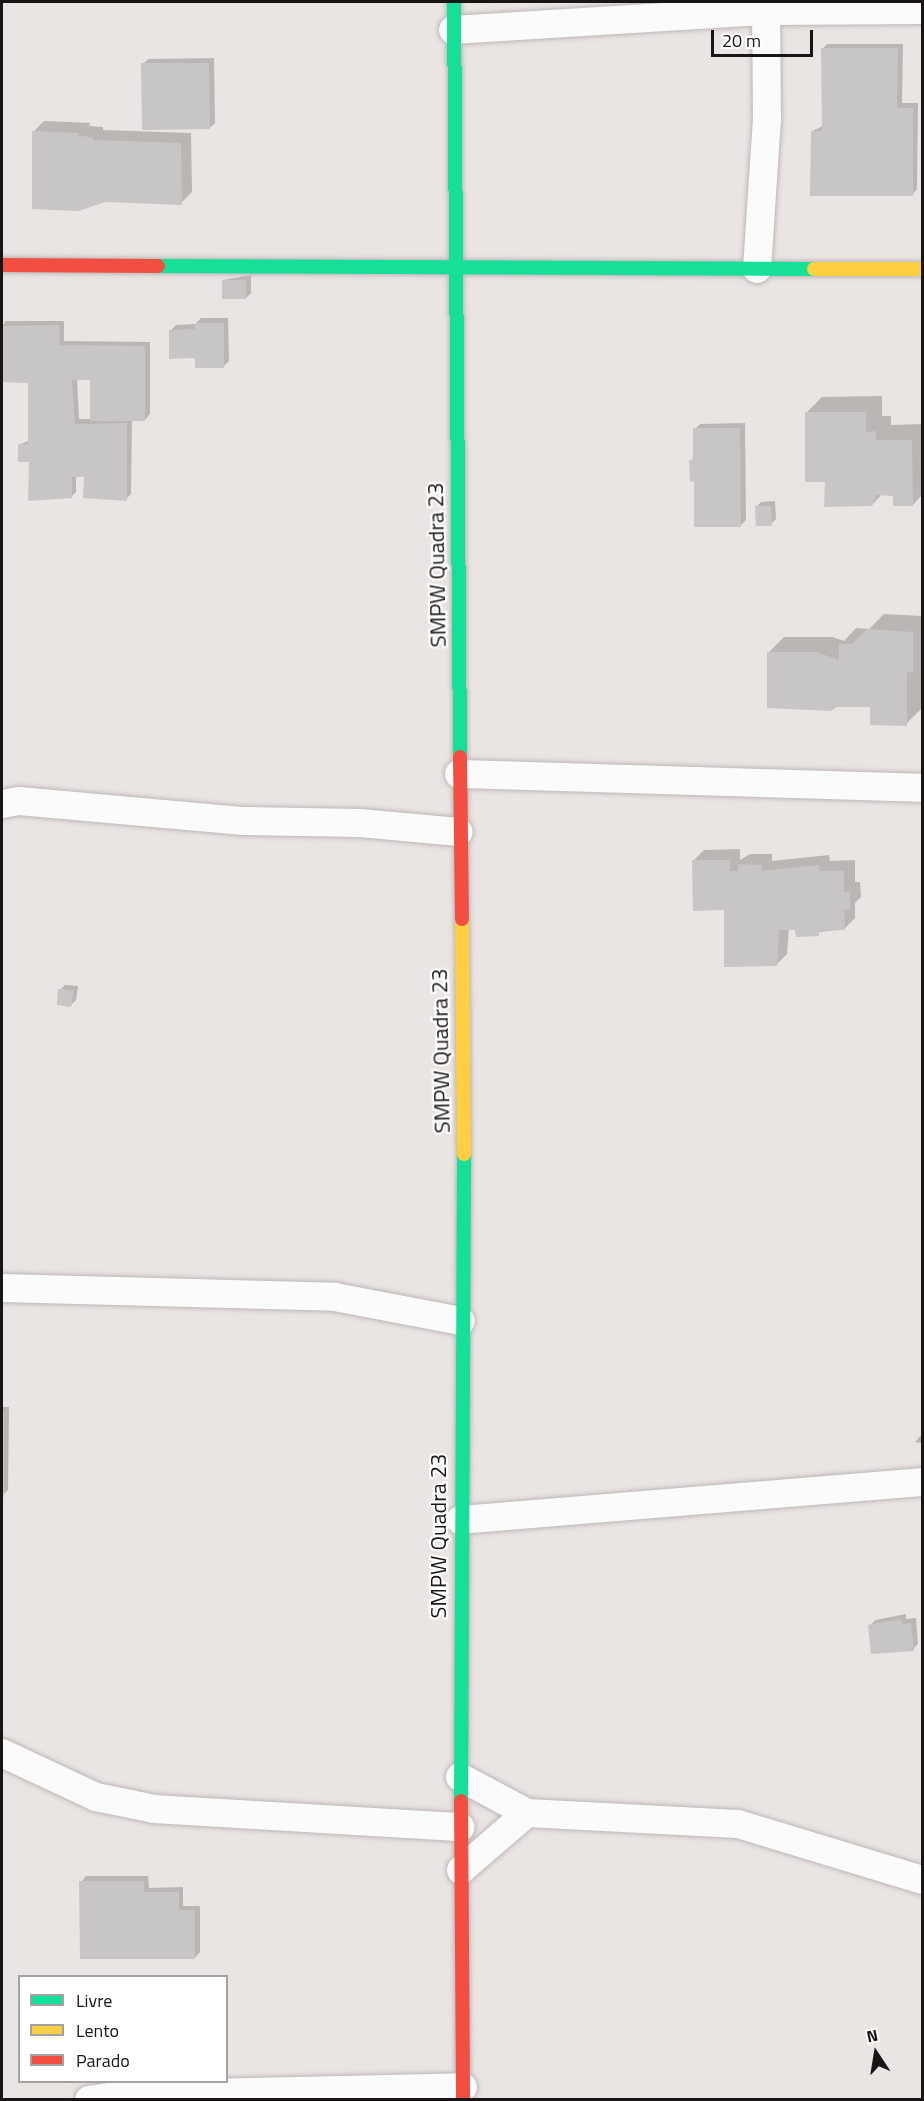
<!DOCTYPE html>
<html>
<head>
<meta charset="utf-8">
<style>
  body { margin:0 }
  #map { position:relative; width:924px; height:2101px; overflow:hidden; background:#eae4e2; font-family:"Titillium Web",sans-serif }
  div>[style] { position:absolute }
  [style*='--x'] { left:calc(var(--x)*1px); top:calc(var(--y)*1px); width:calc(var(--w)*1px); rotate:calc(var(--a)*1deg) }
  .shadow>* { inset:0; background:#0003 }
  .building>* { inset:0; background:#c8c5c6 }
  .roads { filter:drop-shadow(0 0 2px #bcb8b7) drop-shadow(0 0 2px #bcb8b7) }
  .street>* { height:28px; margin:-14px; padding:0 14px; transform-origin:14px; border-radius:14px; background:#fcfbfb }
  .fast>* { height:14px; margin:-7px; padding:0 7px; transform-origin:7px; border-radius:7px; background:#16e098 }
  .slow>* { height:14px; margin:-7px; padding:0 7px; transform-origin:7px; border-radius:7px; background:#ffcf43 }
  .jam>* { height:14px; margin:-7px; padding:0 7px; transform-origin:7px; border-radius:7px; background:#f24e42 }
  span { translate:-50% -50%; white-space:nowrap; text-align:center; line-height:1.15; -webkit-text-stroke:4.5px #fff; paint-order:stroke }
  .street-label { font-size:22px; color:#191514 }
  .frame { position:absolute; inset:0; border:3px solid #191514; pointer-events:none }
  .legend { position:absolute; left:18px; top:1975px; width:210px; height:108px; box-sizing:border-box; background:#fff; border:2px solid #a3a1a1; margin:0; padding:8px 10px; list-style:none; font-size:18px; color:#191514 }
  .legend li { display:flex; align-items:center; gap:12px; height:30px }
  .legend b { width:30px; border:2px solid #a3a1a1 }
  .north { position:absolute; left:846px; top:2023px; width:60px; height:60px; -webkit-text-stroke:4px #fff; paint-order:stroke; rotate:348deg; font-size:16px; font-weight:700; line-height:24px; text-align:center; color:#191514 }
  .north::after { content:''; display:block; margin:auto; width:21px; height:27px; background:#191514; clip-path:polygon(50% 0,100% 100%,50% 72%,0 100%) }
  .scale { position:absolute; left:711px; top:30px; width:102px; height:27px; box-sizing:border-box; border:3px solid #191514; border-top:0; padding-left:8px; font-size:18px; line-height:21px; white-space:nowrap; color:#191514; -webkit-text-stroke:4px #fff; paint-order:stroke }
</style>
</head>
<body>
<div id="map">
  <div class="shadow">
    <div style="clip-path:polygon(827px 44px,903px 44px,902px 103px,918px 103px,917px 189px,912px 195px,812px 131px,823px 126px,822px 49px)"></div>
    <div style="clip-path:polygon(214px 58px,215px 123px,210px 128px,143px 64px,148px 59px)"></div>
    <div style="clip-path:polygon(44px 121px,90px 123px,89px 126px,103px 127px,103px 130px,191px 133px,192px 192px,181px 203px,33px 132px)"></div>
    <div style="clip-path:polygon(251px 275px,251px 293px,246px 298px,223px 280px)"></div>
    <div style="clip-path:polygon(201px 318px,228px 318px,229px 361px,224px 366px,196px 357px,171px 330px,176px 325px,195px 324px)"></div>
    <div style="clip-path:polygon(evenodd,6px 321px,64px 321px,64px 341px,150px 342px,150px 414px,145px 420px,132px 420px,131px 494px,126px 499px,85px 476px,76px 476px,76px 492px,71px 497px,30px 460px,19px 445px,30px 440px,30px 382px,2px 381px,2px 326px,6px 321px,77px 378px,91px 378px,92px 419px,79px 419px,77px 378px)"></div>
    <div style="clip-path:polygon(882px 396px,882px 416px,891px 416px,891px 425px,922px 424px,922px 495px,913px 505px,894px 494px,882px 494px,872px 505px,826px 481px,806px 413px,822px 397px)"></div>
    <div style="clip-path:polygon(745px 423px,746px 520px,740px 526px,696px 480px,691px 480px,695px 429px,700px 424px)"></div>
    <div style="clip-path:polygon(775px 501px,776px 519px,771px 524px,756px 507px,761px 502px)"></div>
    <div style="clip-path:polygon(884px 614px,922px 616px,922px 708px,906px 724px,768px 653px,784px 637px,833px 637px,844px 641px,856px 628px,869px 629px)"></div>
    <div style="clip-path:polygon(740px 849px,740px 860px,750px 854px,772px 854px,772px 861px,829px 855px,830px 861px,855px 860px,855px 882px,860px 882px,861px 897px,855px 903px,855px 918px,844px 929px,796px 935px,796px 929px,789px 928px,787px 954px,776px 965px,725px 909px,693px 861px,704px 850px)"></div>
    <div style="clip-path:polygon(65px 985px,78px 986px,76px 1000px,71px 1005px,60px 990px)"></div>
    <div style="clip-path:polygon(2px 1407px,9px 1407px,8px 1490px,3px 1495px)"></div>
    <div style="clip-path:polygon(922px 1434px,922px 1443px,915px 1442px)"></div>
    <div style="clip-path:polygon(906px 1614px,906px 1619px,916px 1618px,918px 1644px,913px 1649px,870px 1626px,875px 1620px)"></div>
    <div style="clip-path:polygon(86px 1876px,148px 1876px,149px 1888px,183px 1887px,183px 1906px,200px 1906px,200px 1952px,195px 1958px,81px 1882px)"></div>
  </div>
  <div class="building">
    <div style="clip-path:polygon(821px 48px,898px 48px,897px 108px,913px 108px,913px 196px,810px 196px,811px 131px,822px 131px)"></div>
    <div style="clip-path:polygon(141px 63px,209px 63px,210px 129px,142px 130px)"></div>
    <div style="clip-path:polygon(32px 131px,79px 133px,79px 136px,93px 137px,93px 140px,181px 143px,182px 205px,105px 202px,79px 211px,32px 209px)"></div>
    <div style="clip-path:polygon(222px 280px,246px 280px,246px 299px,222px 299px)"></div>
    <div style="clip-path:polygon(195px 323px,224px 323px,224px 368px,195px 368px,195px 358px,169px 359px,169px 330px,195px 329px)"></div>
    <div style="clip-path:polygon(59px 325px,60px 345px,145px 346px,145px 421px,90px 421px,90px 380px,72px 380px,75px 424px,127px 423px,127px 501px,83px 498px,84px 477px,72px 477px,72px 498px,28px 501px,29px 462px,18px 462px,18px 444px,28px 444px,28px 383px,2px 382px,2px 326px)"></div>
    <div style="clip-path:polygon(805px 412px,866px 412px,866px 432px,876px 431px,876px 440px,912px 440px,913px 506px,893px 506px,893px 496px,876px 495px,872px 506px,824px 507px,825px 482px,805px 482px)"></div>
    <div style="clip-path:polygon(693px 428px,740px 428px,741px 527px,694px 527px,694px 481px,690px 482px,689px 460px,693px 460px)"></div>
    <div style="clip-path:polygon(755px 506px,771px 506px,772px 526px,756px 526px)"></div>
    <div style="clip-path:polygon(867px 629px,913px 632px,913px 673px,907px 672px,907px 726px,870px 725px,870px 707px,837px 707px,831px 711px,767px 708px,767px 652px,816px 652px,839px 660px,839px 644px,852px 644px)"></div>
    <div style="clip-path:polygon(692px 860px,730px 860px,730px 871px,738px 871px,738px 864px,762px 865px,761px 871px,819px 865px,819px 871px,844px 871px,844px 892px,850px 892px,850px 909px,844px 910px,845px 930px,819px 931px,819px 936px,796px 937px,795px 930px,779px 930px,777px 966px,724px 967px,724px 910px,693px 911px)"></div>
    <div style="clip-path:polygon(58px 989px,74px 990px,71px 1007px,57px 1005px)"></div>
    <div style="clip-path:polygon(2px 1411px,4px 1411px,4px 1497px,2px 1497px)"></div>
    <div style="clip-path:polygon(901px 1619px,902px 1624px,911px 1623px,914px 1651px,871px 1654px,868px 1625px)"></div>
    <div style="clip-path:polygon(79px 1881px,144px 1881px,144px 1892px,179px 1892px,179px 1910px,195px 1910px,195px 1959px,80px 1959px)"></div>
  </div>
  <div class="roads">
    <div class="street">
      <div style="--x:453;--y:30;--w:314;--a:-3.5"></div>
      <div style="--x:766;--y:11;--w:156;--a:-0.4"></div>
      <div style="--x:757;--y:269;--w:149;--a:-86.2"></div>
      <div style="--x:767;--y:120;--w:109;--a:-90.5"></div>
      <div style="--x:459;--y:774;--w:463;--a:1.7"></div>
      <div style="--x:2;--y:804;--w:17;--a:-10"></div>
      <div style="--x:19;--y:801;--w:226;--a:5.1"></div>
      <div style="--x:244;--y:821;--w:116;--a:1"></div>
      <div style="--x:360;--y:823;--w:99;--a:5.2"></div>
      <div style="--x:2;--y:1288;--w:333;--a:1.5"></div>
      <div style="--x:335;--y:1297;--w:128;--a:10.8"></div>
      <div style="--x:460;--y:1520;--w:464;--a:-4.7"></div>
      <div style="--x:2;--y:1753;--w:104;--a:25.1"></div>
      <div style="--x:96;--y:1797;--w:60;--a:11.5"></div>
      <div style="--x:155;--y:1809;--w:306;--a:3.4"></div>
      <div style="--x:460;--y:1777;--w:76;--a:28.2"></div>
      <div style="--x:527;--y:1813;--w:211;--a:3"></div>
      <div style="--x:738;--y:1824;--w:192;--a:16.9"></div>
      <div style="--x:461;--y:1870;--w:87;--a:-40.8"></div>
      <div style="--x:89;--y:2100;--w:32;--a:-9"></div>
      <div style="--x:121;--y:2095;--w:342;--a:-1.3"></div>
    </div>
    <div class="fast">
      <div style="--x:454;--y:2;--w:755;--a:89.54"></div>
      <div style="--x:158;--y:266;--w:656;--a:0.26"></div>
      <div style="--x:461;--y:1801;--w:647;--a:-89.73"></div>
    </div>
    <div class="slow">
      <div style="--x:814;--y:269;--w:108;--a:0"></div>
      <div style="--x:462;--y:919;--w:235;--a:89.5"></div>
    </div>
    <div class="jam">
      <div style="--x:2;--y:265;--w:156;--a:0.4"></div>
      <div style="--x:460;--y:757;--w:162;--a:89.3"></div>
      <div style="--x:461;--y:1801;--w:299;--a:89.6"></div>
    </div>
  </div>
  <div class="street-label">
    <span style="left:437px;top:565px;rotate:-91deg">SMPW Quadra 23</span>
    <span style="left:441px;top:1051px;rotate:-91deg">SMPW Quadra 23</span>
    <span style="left:439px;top:1536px;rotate:-90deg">SMPW Quadra 23</span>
  </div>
  <div class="frame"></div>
  <ul class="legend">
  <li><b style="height:8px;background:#16e098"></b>Livre</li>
  <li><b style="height:8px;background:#ffcf43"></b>Lento</li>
  <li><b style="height:8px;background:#f24e42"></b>Parado</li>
  </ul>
  <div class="north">N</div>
  <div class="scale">20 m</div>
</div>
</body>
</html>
